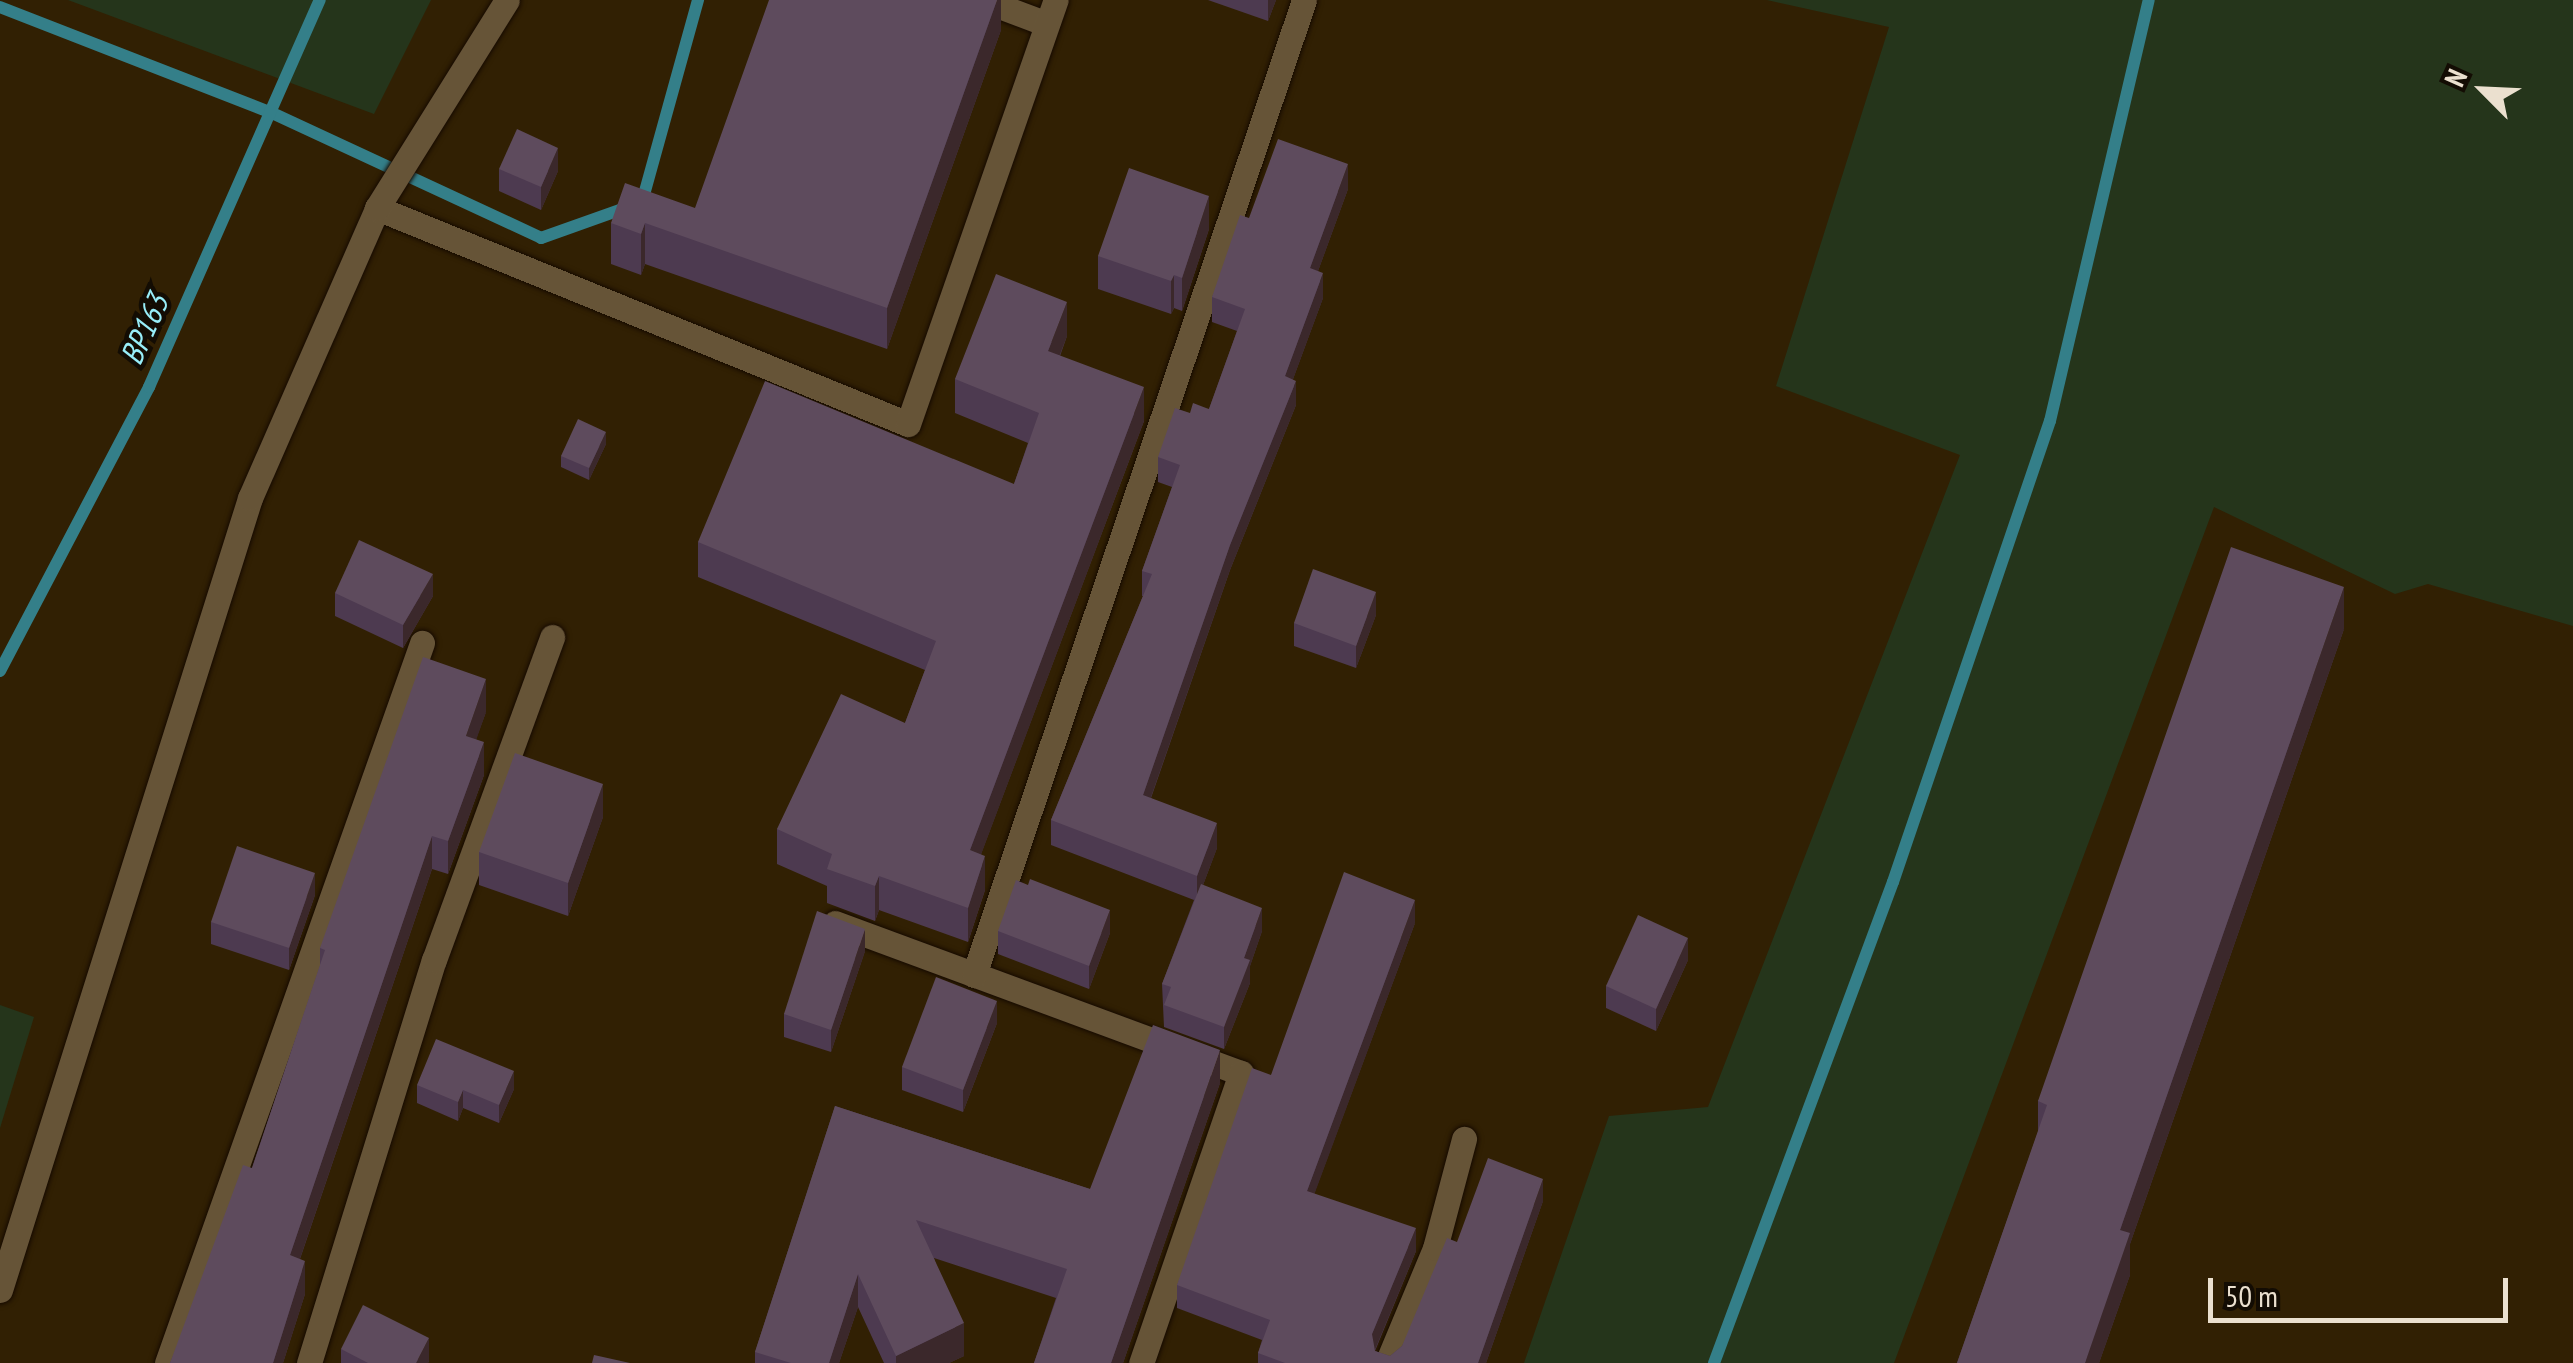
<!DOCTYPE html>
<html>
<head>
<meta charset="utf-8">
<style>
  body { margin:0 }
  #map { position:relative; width:2573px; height:1363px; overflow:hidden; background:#312003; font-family:"PT Sans Narrow",sans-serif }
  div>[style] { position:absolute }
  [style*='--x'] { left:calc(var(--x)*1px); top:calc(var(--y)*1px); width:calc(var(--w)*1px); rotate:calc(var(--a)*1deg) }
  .green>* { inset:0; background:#25351b }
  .stream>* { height:12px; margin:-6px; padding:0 6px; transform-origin:6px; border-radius:6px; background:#347f89 }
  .roads { filter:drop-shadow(0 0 2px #160a00) drop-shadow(0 0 2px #160a00) }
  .street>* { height:25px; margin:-12.5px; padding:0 12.5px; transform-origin:12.5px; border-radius:12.5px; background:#665437 }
  .wall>* { inset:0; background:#4d3a50 }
  .shaded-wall>* { inset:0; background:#3b282b }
  .building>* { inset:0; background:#5e4b5d }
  span { translate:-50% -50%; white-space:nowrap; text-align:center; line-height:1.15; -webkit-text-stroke:9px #130c03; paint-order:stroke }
  .water-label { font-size:32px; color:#98eef9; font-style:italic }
  .north { position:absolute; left:2433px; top:40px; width:100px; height:100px; -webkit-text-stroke:8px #130c03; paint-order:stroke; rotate:294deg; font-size:28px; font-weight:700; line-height:40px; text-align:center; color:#ebe0cf }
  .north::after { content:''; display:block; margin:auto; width:35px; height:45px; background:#ebe0cf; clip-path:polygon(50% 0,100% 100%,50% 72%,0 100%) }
  .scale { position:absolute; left:2208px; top:1278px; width:300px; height:45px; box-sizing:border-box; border:5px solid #ebe0cf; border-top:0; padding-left:12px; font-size:30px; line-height:35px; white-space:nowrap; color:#ebe0cf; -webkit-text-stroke:8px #130c03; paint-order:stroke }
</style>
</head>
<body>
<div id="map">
  <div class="green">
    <div style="clip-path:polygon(68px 0,431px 0,374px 114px)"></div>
    <div style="clip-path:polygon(1767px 0,2573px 0,2573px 626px,2428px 584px,2395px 594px,2214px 507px,1894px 1363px,1524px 1363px,1609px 1116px,1708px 1107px,1960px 455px,1776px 386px,1889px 27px)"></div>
    <div style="clip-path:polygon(0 1005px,34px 1017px,0 1128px)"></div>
  </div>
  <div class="stream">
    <div style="--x:0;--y:7;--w:290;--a:21.3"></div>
    <div style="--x:270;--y:112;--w:299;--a:24.9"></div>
    <div style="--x:541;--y:238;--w:107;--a:-19.6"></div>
    <div style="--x:642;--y:202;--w:210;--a:-74.5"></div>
    <div style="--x:0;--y:671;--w:321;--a:-62.3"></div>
    <div style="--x:149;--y:387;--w:423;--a:-66.2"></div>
    <div style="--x:1714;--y:1363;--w:513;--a:-69.59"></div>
    <div style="--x:1893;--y:882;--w:487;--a:-71.2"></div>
    <div style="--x:2050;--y:421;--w:432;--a:-76.8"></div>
  </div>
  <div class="roads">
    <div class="street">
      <div style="--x:983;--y:0;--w:68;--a:20.6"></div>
      <div style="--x:377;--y:208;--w:573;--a:22.14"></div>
      <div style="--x:908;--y:424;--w:449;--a:-70.8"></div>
      <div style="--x:835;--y:923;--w:433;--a:20.3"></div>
      <div style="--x:1241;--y:1073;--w:307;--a:109"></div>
      <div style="--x:974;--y:975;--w:1029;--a:-71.3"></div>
      <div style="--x:0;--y:1290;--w:831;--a:-72.48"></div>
      <div style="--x:250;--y:498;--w:317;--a:-66.3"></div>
      <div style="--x:377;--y:208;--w:245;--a:-58"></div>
      <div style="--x:167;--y:1363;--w:764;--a:-70.5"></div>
      <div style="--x:309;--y:1363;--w:422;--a:-72.8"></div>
      <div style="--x:434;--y:960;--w:344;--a:-69.9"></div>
      <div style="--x:1387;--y:1363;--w:125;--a:-67.3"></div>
      <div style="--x:1435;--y:1248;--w:113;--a:-75.1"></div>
    </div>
  </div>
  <div class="wall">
    <div style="clip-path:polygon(1001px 0,1001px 30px,887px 349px,645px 264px,641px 275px,611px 264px,611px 223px,695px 208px)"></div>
    <div style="clip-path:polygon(1208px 0,1276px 0,1268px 21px)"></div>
    <div style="clip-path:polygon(499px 169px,558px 171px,541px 210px,499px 191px)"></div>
    <div style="clip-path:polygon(1348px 189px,1318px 271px,1323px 298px,1293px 379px,1296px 405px,1230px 570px,1151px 798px,1217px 848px,1203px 885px,1262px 931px,1250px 966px,1250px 983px,1224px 1049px,1164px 1027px,1162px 984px,1194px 900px,1051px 845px,1051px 820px,1143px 596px,1142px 596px,1142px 571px,1172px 487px,1158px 482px,1158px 457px,1209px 409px,1237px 331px,1212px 322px,1212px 297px,1249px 218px)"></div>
    <div style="clip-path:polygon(1209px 229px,1182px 311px,1174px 308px,1171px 314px,1098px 289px,1098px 256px)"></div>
    <div style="clip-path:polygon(1067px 336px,1060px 356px,1144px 421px,981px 854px,985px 890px,968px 942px,879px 910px,875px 921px,827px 903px,827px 886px,777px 864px,777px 829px,905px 723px,925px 670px,698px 577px,698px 542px,1014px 484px,1028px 443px,955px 413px,955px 379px)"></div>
    <div style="clip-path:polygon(606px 444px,589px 480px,561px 467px,561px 456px)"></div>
    <div style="clip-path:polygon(335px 593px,433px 596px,403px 648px,335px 616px)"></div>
    <div style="clip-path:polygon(1376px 615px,1356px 668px,1294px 646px,1294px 623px)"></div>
    <div style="clip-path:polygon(2344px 629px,2130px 1244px,2130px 1275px,2099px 1363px,1957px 1363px,2038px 1132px,2038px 1101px)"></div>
    <div style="clip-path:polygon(486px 712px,476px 739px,484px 775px,448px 874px,432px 869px,300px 1259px,305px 1294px,283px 1363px,170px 1363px,252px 1168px,320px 966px,320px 948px)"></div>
    <div style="clip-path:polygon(603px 817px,568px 916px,479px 885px,479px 852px)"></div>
    <div style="clip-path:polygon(315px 895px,289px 970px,211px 944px,211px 922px)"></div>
    <div style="clip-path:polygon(1415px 923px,1314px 1194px,1416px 1251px,1375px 1351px,1390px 1356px,1402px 1346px,1457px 1242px,1543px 1201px,1486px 1363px,1258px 1363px,1258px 1353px,1262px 1340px,1177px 1308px,1177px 1285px,1271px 1075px)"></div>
    <div style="clip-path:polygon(998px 931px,1110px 933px,1089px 989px,998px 954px)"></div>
    <div style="clip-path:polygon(865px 951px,831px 1052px,784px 1037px,784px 1014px)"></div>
    <div style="clip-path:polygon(1688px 960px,1656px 1031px,1606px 1008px,1606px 986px)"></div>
    <div style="clip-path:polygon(997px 1023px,963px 1112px,902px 1090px,902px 1067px)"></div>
    <div style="clip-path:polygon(1220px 1083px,1123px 1363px,1034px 1363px,1056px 1298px,934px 1258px,964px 1356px,949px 1363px,884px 1363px,858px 1307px,839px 1363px,755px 1363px,755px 1352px,835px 1106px,1090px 1189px)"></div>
    <div style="clip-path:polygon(417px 1085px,514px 1089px,499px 1123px,463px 1108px,458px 1121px,417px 1103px)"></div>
    <div style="clip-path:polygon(341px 1349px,429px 1361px,428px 1363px,341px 1363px)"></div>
  </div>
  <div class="shaded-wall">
    <div style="clip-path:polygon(997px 0,1001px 0,1001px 30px,887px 349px,887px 308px)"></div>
    <div style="clip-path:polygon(1268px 0,1276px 0,1268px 21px)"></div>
    <div style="clip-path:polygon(558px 148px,558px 171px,541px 210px,541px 187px)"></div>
    <div style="clip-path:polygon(1348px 164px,1348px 189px,1310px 293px,1310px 268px)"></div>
    <div style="clip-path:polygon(1209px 196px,1209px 229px,1182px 311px,1182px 278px)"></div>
    <div style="clip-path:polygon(645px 223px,645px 264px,641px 275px,641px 234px)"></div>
    <div style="clip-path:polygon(1323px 273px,1323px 298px,1285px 401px,1285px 376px)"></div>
    <div style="clip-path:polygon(1174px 275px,1174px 308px,1171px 314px,1171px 281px)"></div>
    <div style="clip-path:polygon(1067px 302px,1067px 336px,1048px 386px,1048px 351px)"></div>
    <div style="clip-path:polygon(1296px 381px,1296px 405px,1230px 570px,1143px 820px,1143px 795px,1230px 545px)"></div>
    <div style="clip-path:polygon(1144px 387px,1144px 421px,970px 884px,970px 850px)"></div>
    <div style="clip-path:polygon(606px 432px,606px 444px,589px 480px,589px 468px)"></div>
    <div style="clip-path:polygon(433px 574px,433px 596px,403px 648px,403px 625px)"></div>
    <div style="clip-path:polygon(2344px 587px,2344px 629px,2130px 1244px,2130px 1275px,2099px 1363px,2085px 1363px,2120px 1230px)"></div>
    <div style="clip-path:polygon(1376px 592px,1376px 615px,1356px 668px,1356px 646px)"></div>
    <div style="clip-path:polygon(486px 679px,486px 712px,466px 769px,466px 736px)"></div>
    <div style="clip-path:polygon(484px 742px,484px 775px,448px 874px,448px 841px)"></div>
    <div style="clip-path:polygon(603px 784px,603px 817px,568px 916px,568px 883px)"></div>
    <div style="clip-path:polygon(1217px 823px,1217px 848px,1197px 901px,1197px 876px)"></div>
    <div style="clip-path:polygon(432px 836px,432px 869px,290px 1288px,290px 1255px)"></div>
    <div style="clip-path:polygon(985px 856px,985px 890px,968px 942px,968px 908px)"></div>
    <div style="clip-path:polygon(315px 873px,315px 895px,289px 970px,289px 948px)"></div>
    <div style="clip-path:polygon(879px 876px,879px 910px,875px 921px,875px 886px)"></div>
    <div style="clip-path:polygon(1415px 900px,1415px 923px,1307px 1214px,1307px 1191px)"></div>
    <div style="clip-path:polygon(1262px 908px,1262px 931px,1250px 966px,1250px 983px,1224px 1049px,1224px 1027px,1244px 958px)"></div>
    <div style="clip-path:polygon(1110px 910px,1110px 933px,1089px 989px,1089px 966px)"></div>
    <div style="clip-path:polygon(865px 929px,865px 951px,831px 1052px,831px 1030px)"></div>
    <div style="clip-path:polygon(1688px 938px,1688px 960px,1656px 1031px,1656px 1009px)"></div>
    <div style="clip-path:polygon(997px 1001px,997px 1023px,963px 1112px,963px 1090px)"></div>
    <div style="clip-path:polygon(1220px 1050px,1220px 1083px,1123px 1363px,1111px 1363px)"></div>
    <div style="clip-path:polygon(514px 1071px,514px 1089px,499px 1123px,499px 1105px)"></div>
    <div style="clip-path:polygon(463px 1090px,463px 1108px,458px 1121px,458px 1102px)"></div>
    <div style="clip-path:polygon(1543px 1179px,1543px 1201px,1486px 1363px,1478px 1363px)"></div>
    <div style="clip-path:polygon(1416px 1228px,1416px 1251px,1372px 1357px,1372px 1334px)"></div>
    <div style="clip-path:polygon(305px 1261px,305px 1294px,283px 1363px,273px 1363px)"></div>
    <div style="clip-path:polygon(858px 1274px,858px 1307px,839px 1363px,829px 1363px)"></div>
    <div style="clip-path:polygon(964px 1323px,964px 1356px,949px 1363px,896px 1363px,896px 1356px)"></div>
    <div style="clip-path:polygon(429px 1338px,429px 1361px,428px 1363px,416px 1363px)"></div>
  </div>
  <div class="building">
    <div style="clip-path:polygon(769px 0,997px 0,887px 308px,645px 223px,641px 234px,611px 223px,625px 183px,695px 208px)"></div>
    <div style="clip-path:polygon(517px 129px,558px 148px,541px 187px,499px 169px)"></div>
    <div style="clip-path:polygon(1278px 139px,1348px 164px,1310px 268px,1323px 273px,1285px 376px,1296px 381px,1230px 545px,1143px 795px,1217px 823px,1197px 876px,1051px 820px,1152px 574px,1142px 571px,1180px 465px,1158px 457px,1175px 408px,1190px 413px,1193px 403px,1209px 409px,1245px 309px,1212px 297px,1240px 215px,1249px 218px)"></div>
    <div style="clip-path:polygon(1129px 168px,1209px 196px,1182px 278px,1174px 275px,1171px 281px,1098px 256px)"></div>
    <div style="clip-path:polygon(996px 274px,1067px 302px,1048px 351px,1144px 387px,970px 850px,985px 856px,968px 908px,879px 876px,875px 886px,827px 869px,832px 854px,777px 829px,841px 694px,905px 723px,936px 641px,698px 542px,765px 381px,1014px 484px,1039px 413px,955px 379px)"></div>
    <div style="clip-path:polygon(578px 419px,606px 432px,589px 468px,561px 456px)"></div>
    <div style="clip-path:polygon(359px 540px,433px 574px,403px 625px,335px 593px)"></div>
    <div style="clip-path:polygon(2231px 547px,2344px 587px,2120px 1230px,2130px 1233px,2085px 1363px,1957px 1363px,2047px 1105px,2038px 1101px)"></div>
    <div style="clip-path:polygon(1313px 569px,1376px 592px,1356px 646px,1294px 623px)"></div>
    <div style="clip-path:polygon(423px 657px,486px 679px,466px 736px,484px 742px,448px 841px,432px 836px,290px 1255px,305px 1261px,273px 1363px,170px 1363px,243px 1165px,252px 1168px,325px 950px,320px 948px)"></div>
    <div style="clip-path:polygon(515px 753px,603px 784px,568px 883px,479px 852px)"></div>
    <div style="clip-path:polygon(237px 846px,315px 873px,289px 948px,211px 922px)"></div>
    <div style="clip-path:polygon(1344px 872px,1415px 900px,1307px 1191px,1416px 1228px,1372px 1334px,1375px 1351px,1390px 1356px,1402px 1346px,1447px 1238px,1457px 1242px,1488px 1158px,1543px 1179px,1478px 1363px,1285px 1363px,1258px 1353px,1270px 1320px,1177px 1285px,1252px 1068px,1271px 1075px)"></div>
    <div style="clip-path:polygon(1030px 879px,1110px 910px,1089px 966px,998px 931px,1016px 880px,1028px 885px)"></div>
    <div style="clip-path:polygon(1201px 884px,1262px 908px,1244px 958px,1250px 960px,1224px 1027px,1164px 1005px,1171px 987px,1162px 984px)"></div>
    <div style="clip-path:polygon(817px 911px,865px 929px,831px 1030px,784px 1014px)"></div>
    <div style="clip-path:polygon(1638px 915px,1688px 938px,1656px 1009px,1606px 986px)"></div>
    <div style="clip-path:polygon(936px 977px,997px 1001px,963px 1090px,902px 1067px)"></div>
    <div style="clip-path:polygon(1153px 1025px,1220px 1050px,1111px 1363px,1034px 1363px,1067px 1269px,916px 1220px,964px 1323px,896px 1356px,858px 1274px,829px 1363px,791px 1363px,755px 1352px,835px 1106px,1090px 1189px)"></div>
    <div style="clip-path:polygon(436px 1039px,514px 1071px,499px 1105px,463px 1090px,458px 1102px,417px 1085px)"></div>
    <div style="clip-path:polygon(363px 1305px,429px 1338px,416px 1363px,368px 1363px,341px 1349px)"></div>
    <div style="clip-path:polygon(594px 1355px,630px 1363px,592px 1363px)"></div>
  </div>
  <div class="water-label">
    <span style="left:144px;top:329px;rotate:-66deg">BP163</span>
  </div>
  <div class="north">N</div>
  <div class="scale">50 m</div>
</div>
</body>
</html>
